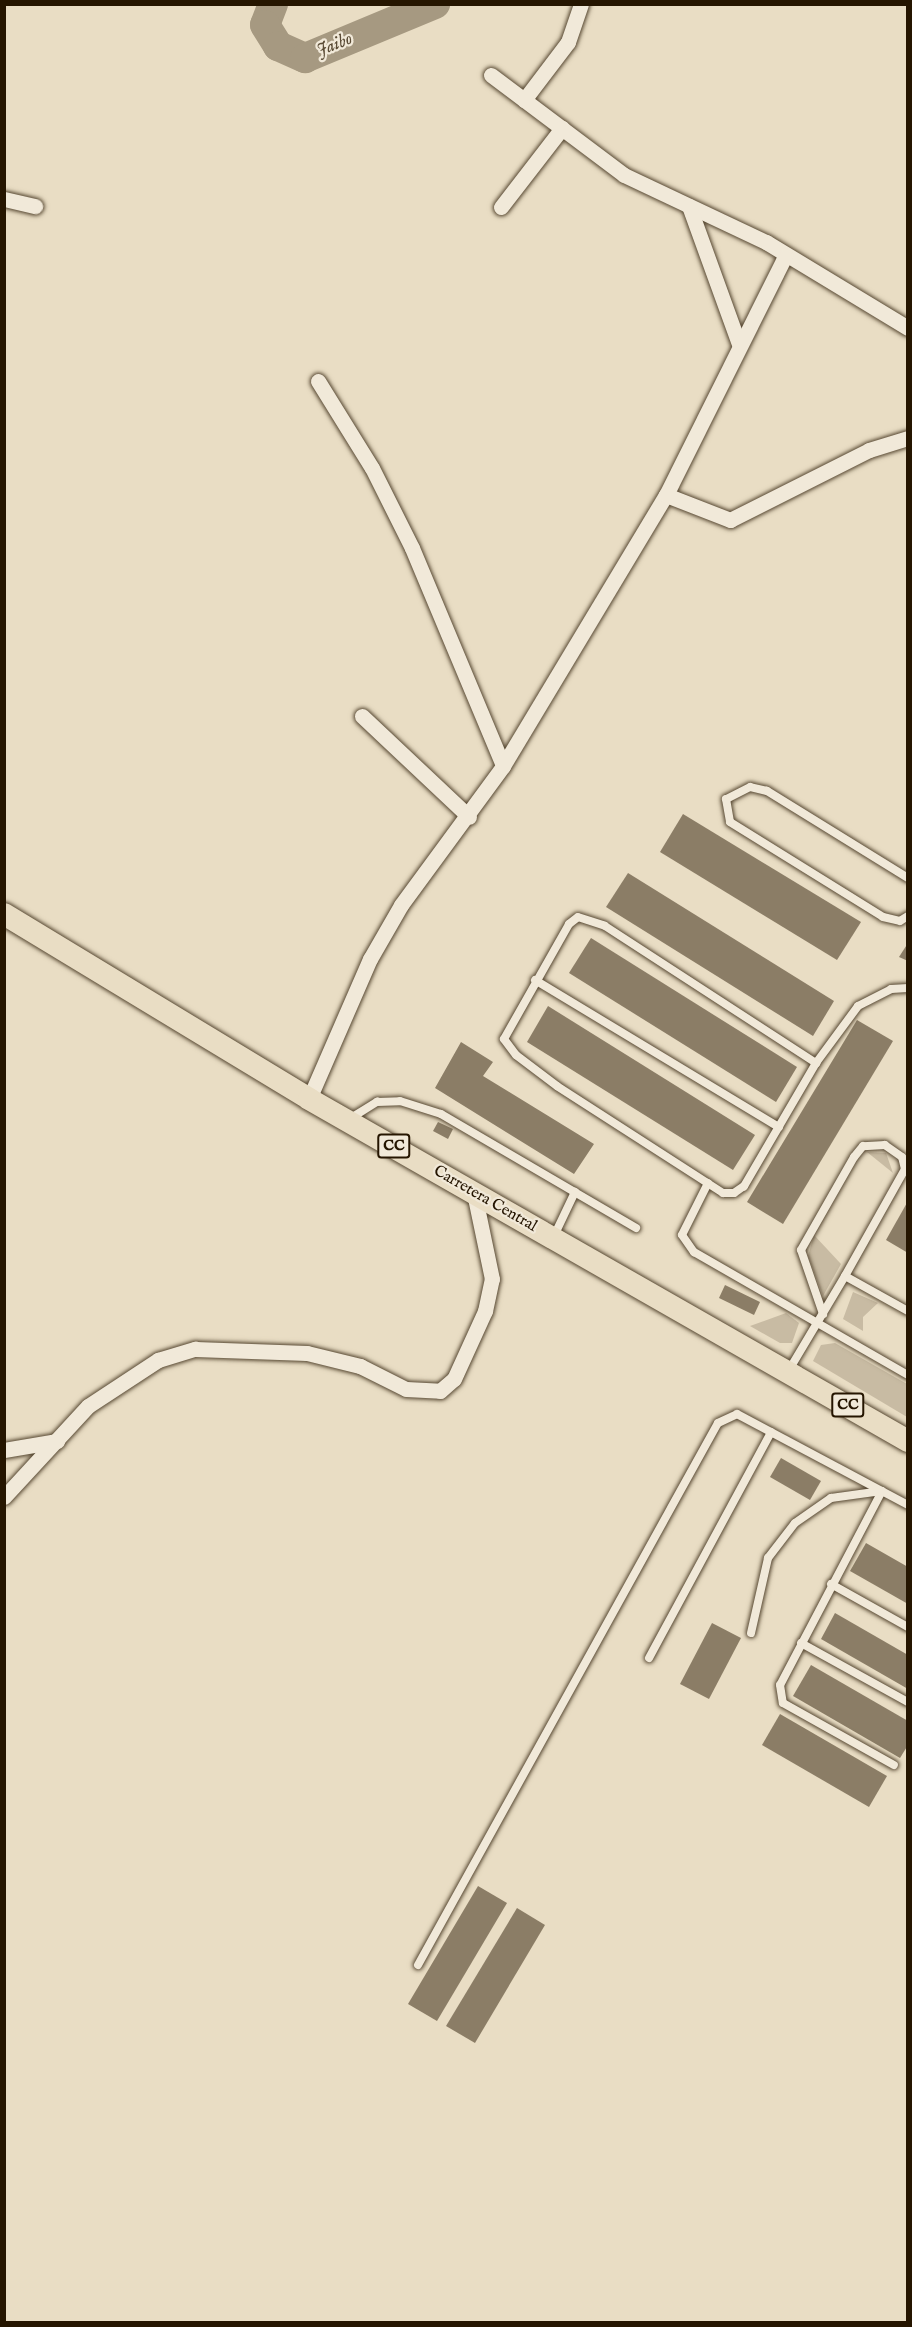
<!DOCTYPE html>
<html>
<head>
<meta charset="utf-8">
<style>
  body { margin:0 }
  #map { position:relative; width:912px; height:2327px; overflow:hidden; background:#e9ddc4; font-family:"IM FELL English",serif }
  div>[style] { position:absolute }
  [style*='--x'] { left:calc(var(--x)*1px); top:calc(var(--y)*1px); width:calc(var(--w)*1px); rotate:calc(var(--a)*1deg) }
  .green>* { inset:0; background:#c8bba3 }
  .river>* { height:30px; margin:-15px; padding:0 15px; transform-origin:15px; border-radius:15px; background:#a69981 }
  .building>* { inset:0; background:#8b7d66 }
  .roads { filter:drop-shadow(0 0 2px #564731) drop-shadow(0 0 2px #564731) }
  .lane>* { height:8px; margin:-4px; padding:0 4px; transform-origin:4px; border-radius:4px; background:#f1e9d9 }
  .street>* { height:15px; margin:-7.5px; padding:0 7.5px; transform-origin:7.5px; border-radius:7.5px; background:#f1e9d9 }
  .primary>* { height:22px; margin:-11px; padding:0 11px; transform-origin:11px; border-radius:11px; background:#e9ddc4 }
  span { translate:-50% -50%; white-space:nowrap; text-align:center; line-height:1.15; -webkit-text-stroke:4.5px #f1e9d9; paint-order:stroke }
  .shield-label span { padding:2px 4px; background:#f1e9d9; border:2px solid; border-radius:4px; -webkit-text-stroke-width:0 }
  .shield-label { font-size:15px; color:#251500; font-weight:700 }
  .street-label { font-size:16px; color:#251500 }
  .water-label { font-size:18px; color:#594a34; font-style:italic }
  .frame { position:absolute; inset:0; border:6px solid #251500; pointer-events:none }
</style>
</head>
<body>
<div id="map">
  <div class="green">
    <div style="clip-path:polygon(867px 1152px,886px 1153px,893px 1173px)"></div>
    <div style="clip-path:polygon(814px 1235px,841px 1264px,823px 1296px,808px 1256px)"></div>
    <div style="clip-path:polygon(853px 1292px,878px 1303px,863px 1317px,863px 1331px,843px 1319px)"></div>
    <div style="clip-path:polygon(786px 1313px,799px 1323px,792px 1343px,780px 1343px,750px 1326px)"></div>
    <div style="clip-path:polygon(835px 1343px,907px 1384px,907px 1417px,813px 1361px,821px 1345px)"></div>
  </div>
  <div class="river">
    <div style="--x:273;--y:4;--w:22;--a:111"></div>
    <div style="--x:265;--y:25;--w:25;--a:58"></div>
    <div style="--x:278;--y:46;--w:30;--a:24"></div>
    <div style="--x:305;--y:58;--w:141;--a:-22.6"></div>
  </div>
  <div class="building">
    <div style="clip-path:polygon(683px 814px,861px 922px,837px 960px,660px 852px)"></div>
    <div style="clip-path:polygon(628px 873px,834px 1001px,813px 1036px,606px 907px)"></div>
    <div style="clip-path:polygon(591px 938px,797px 1067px,776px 1102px,569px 973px)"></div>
    <div style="clip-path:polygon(908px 943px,908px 961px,899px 957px)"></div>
    <div style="clip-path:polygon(548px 1006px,755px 1135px,733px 1170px,527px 1042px)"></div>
    <div style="clip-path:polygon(857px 1020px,893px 1041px,783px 1224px,747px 1202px)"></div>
    <div style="clip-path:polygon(461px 1042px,493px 1062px,483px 1076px,594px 1144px,574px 1174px,435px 1088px)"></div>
    <div style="clip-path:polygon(438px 1122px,453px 1129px,448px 1139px,433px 1131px)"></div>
    <div style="clip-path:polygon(908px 1201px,908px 1253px,886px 1240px)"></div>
    <div style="clip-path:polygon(725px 1285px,760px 1302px,754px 1315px,719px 1298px)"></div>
    <div style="clip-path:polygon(781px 1458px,821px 1481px,810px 1500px,770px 1477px)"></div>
    <div style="clip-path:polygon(866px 1543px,908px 1567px,908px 1604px,850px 1571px)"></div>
    <div style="clip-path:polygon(835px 1613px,908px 1655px,908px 1689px,821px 1639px)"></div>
    <div style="clip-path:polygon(712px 1623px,741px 1638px,709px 1699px,680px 1684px)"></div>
    <div style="clip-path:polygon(811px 1665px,908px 1721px,908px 1745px,900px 1758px,793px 1696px)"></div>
    <div style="clip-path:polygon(780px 1714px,887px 1776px,869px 1807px,762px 1745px)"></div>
    <div style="clip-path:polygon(478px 1886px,507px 1903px,437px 2021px,408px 2004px)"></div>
    <div style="clip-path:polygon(517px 1908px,545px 1925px,475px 2043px,446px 2026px)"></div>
  </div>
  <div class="roads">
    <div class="lane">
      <div style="--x:908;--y:878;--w:166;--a:-148.3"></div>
      <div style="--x:767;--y:791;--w:17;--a:-167"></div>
      <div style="--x:750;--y:787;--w:27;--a:153"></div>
      <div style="--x:726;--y:799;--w:23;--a:80"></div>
      <div style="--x:730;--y:822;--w:180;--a:31.8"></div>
      <div style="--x:883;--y:917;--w:17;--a:13"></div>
      <div style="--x:900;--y:921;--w:9;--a:-32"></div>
      <div style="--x:578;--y:917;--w:28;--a:18"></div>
      <div style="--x:605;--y:926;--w:252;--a:33"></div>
      <div style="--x:816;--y:1063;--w:143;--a:120.3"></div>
      <div style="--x:744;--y:1186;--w:12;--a:145"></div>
      <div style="--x:734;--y:1193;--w:11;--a:180"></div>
      <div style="--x:723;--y:1193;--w:197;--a:-147.2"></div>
      <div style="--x:557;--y:1086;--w:51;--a:-142.9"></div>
      <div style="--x:516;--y:1055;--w:20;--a:-127"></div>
      <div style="--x:504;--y:1039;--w:132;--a:-60.5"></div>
      <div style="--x:569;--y:924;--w:11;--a:-38"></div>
      <div style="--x:535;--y:980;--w:285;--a:31.1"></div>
      <div style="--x:816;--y:1063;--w:71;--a:-53.6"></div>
      <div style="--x:858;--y:1006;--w:37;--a:-27"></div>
      <div style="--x:891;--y:989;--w:17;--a:-3"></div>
      <div style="--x:351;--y:1118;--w:31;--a:-32"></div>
      <div style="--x:377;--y:1102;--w:23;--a:-2"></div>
      <div style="--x:400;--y:1101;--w:43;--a:17.6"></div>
      <div style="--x:441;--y:1114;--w:226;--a:30.3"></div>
      <div style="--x:708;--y:1183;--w:58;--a:116.6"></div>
      <div style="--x:682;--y:1235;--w:21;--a:55"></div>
      <div style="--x:694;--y:1252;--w:247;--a:29.9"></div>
      <div style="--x:554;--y:1236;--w:49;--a:-64.5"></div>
      <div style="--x:845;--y:1276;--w:72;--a:29.1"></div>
      <div style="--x:789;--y:1370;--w:109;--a:-59.2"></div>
      <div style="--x:845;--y:1276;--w:123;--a:-60.7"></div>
      <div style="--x:905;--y:1169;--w:12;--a:-104"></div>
      <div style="--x:902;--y:1157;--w:21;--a:-145"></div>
      <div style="--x:885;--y:1145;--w:22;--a:177"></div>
      <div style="--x:863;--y:1146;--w:14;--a:129"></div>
      <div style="--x:854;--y:1157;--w:107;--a:119.7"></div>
      <div style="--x:801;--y:1250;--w:68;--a:71"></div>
      <div style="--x:882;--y:1491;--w:219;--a:117.7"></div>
      <div style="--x:780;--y:1685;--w:18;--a:81"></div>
      <div style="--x:783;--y:1703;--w:127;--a:29.2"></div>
      <div style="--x:831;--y:1584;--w:88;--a:29.2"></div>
      <div style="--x:751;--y:1633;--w:77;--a:-77.2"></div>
      <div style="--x:768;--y:1558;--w:44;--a:-52.4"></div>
      <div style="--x:795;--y:1523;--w:44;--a:-34.8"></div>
      <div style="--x:831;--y:1498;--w:51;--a:-7.8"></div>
      <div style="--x:801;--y:1643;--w:122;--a:28.9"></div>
      <div style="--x:649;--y:1658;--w:257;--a:-61.6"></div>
      <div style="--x:418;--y:1965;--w:619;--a:-61.04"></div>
      <div style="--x:718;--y:1423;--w:21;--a:-25"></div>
      <div style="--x:737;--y:1414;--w:194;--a:28"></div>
    </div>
    <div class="street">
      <div style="--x:491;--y:75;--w:166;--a:36.9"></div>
      <div style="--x:624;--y:175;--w:157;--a:25.3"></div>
      <div style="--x:766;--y:242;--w:166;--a:31.2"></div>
      <div style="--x:524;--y:100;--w:73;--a:-52.8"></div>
      <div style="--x:568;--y:42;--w:40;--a:-71.1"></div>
      <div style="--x:4;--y:199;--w:32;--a:13"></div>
      <div style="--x:689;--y:206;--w:147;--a:70.1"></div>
      <div style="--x:501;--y:207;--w:100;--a:-52.3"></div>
      <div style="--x:318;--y:381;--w:102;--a:58.2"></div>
      <div style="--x:372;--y:468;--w:89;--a:63.4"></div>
      <div style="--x:412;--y:548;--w:236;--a:67.3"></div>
      <div style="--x:666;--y:495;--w:69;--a:21.3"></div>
      <div style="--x:730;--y:520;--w:156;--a:-26.7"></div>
      <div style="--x:869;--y:450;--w:41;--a:-17.1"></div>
      <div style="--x:362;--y:716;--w:147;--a:43.3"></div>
      <div style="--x:309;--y:1099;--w:153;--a:-66.5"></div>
      <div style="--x:370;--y:959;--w:62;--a:-60.1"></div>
      <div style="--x:401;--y:905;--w:172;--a:-53.7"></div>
      <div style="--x:503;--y:766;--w:316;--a:-59"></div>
      <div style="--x:666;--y:495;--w:267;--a:-63.5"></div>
      <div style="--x:4;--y:1450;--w:54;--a:-9.6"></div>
      <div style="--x:4;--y:1497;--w:124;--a:-47.3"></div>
      <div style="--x:88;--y:1406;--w:84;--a:-33.3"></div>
      <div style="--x:158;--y:1360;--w:39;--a:-17"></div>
      <div style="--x:195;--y:1349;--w:112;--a:2"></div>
      <div style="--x:307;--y:1353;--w:55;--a:13.8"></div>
      <div style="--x:360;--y:1366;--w:51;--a:26.6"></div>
      <div style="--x:406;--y:1389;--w:34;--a:3"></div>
      <div style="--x:440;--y:1391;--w:18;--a:-41"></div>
      <div style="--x:454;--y:1379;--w:75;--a:-65.5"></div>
      <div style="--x:485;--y:1311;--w:33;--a:-78"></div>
      <div style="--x:492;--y:1279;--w:88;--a:-101.8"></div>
    </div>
    <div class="primary">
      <div style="--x:4;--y:914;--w:357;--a:31.2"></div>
      <div style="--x:309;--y:1099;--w:690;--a:29.72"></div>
    </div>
  </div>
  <div class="shield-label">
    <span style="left:394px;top:1146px">CC</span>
    <span style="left:848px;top:1405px">CC</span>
  </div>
  <div class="street-label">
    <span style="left:485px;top:1199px;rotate:30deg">Carretera Central</span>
  </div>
  <div class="water-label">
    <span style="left:335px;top:46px;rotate:-22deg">Jaibo</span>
  </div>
  <div class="frame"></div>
</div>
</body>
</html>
